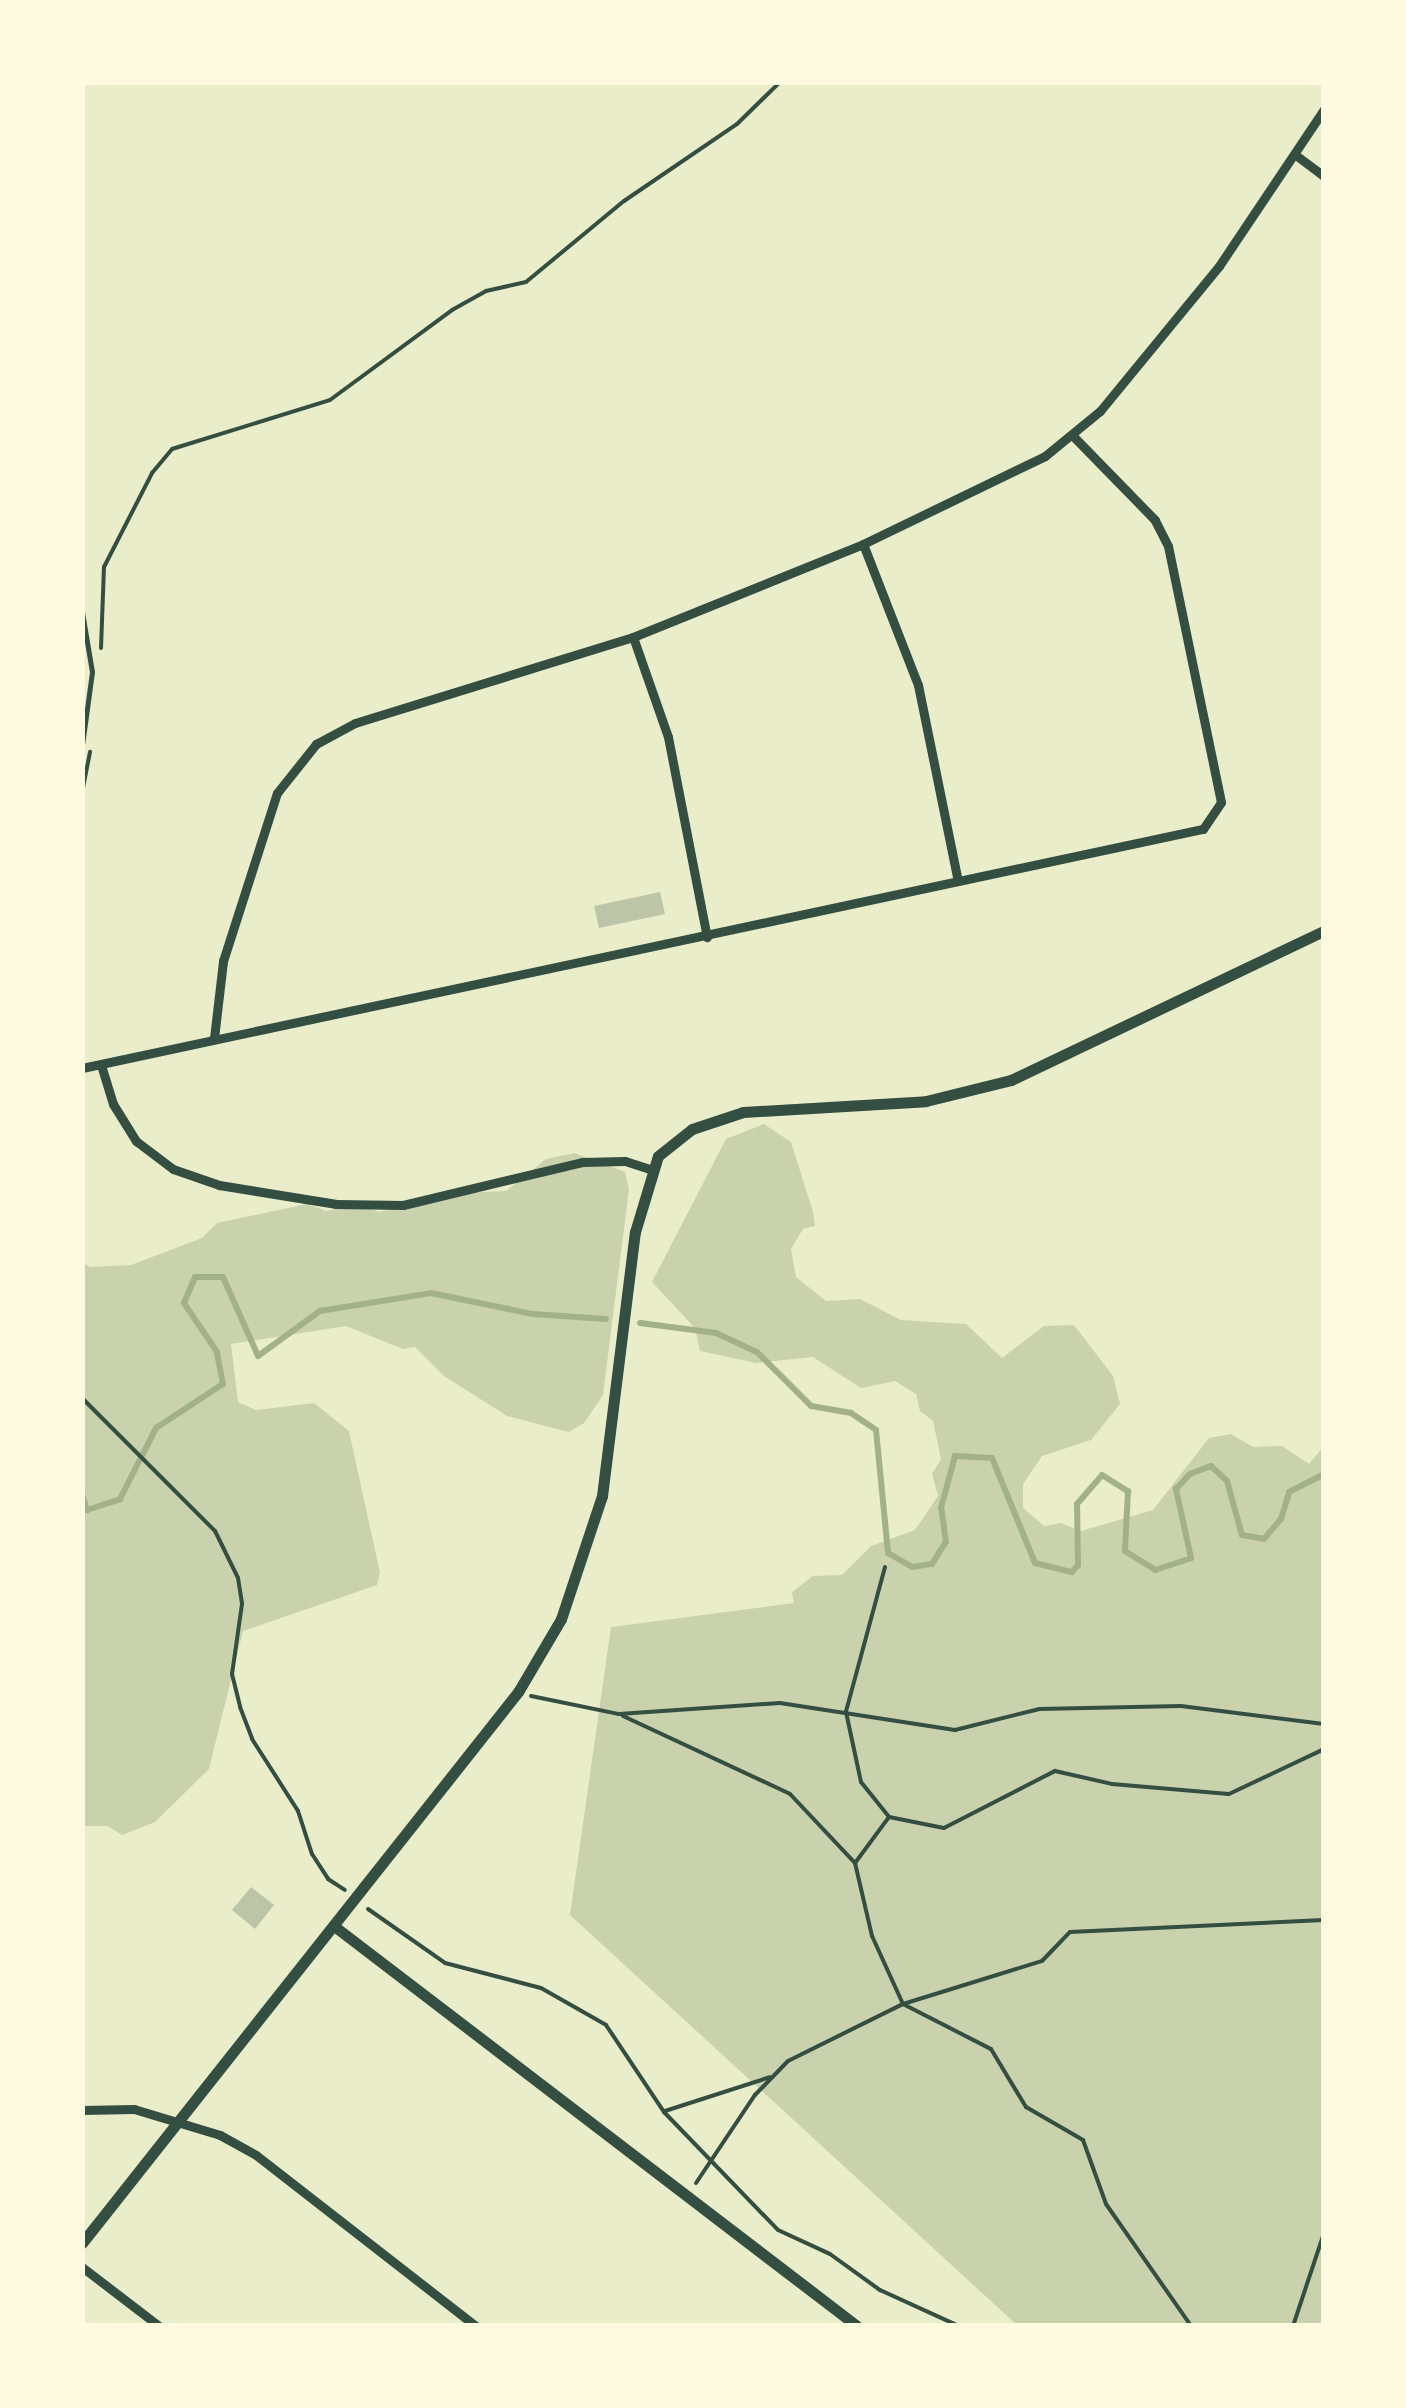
<!DOCTYPE html>
<html>
<head>
<meta charset="utf-8">
<style>
  body { margin:0 }
  #map { position:relative; width:1406px; height:2408px; overflow:hidden; background:#e9edc9; font-family:Raleway,sans-serif }
  div>[style] { position:absolute }
  [style*='--x'] { left:calc(var(--x)*1px); top:calc(var(--y)*1px); width:calc(var(--w)*1px); rotate:calc(var(--a)*1deg) }
  .green>* { inset:0; background:#cad2ad }
  .stream>* { height:6px; margin:-3px; padding:0 3px; transform-origin:3px; border-radius:3px; background:#a3b18a }
  .building>* { inset:0; background:#bcc5a7 }
  .path>* { height:4px; margin:-2px; padding:0 2px; transform-origin:2px; border-radius:2px; background:#344e41 }
  .service>* { height:5px; margin:-2.5px; padding:0 2.5px; transform-origin:2.5px; border-radius:2.5px; background:#344e41 }
  .minor>* { height:9px; margin:-4.5px; padding:0 4.5px; transform-origin:4.5px; border-radius:4.5px; background:#344e41 }
  .tertiary>* { height:11px; margin:-5.5px; padding:0 5.5px; transform-origin:5.5px; border-radius:5.5px; background:#344e41 }
  span { translate:-50% -50%; white-space:nowrap; text-align:center; line-height:1.15; -webkit-text-stroke:8px #fefae0; paint-order:stroke }
  .frame { position:absolute; inset:0; border:85px solid #fefae0; pointer-events:none }
</style>
</head>
<body>
<div id="map">
  <div class="green">
    <div style="clip-path:polygon(764px 1124px,791px 1142px,813px 1212px,815px 1226px,803px 1229px,791px 1249px,796px 1277px,826px 1301px,860px 1299px,901px 1320px,966px 1324px,1002px 1358px,1044px 1326px,1074px 1325px,1113px 1376px,1120px 1404px,1091px 1440px,1042px 1456px,1023px 1484px,1023px 1508px,1044px 1526px,1061px 1523px,1081px 1531px,1153px 1510px,1209px 1438px,1231px 1434px,1253px 1447px,1282px 1446px,1309px 1464px,1323px 1447px,1323px 2325px,1017px 2325px,570px 1915px,611px 1627px,794px 1603px,792px 1592px,813px 1576px,842px 1575px,871px 1546px,915px 1530px,938px 1496px,932px 1474px,941px 1459px,933px 1421px,920px 1411px,916px 1394px,895px 1381px,861px 1388px,813px 1357px,756px 1363px,700px 1351px,695px 1328px,652px 1282px,726px 1139px)"></div>
    <div style="clip-path:polygon(575px 1153px,625px 1172px,629px 1189px,603px 1395px,584px 1423px,569px 1432px,507px 1416px,444px 1376px,415px 1347px,403px 1349px,346px 1326px,231px 1344px,238px 1402px,256px 1410px,314px 1403px,349px 1431px,380px 1573px,377px 1585px,243px 1631px,209px 1769px,155px 1822px,122px 1835px,108px 1826px,83px 1826px,82px 1262px,90px 1267px,131px 1265px,202px 1238px,217px 1223px,307px 1204px,326px 1211px,355px 1205px,380px 1212px,435px 1194px,506px 1191px,546px 1159px)"></div>
  </div>
  <div class="stream">
    <div style="--x:640;--y:1323;--w:77;--a:7.5"></div>
    <div style="--x:716;--y:1333;--w:45;--a:24.9"></div>
    <div style="--x:757;--y:1352;--w:76;--a:45"></div>
    <div style="--x:811;--y:1406;--w:41;--a:9.9"></div>
    <div style="--x:851;--y:1413;--w:30;--a:34"></div>
    <div style="--x:876;--y:1430;--w:124;--a:84.4"></div>
    <div style="--x:888;--y:1553;--w:28;--a:30"></div>
    <div style="--x:912;--y:1567;--w:20;--a:-9"></div>
    <div style="--x:932;--y:1564;--w:26;--a:-58"></div>
    <div style="--x:946;--y:1542;--w:34;--a:-98"></div>
    <div style="--x:941;--y:1508;--w:54;--a:-74.9"></div>
    <div style="--x:955;--y:1456;--w:37;--a:3"></div>
    <div style="--x:992;--y:1458;--w:113;--a:67.7"></div>
    <div style="--x:1035;--y:1563;--w:38;--a:14"></div>
    <div style="--x:1072;--y:1572;--w:9;--a:-49"></div>
    <div style="--x:1078;--y:1565;--w:61;--a:-90.9"></div>
    <div style="--x:1077;--y:1504;--w:38;--a:-49"></div>
    <div style="--x:1102;--y:1475;--w:31;--a:32"></div>
    <div style="--x:1128;--y:1491;--w:60;--a:92.9"></div>
    <div style="--x:1125;--y:1551;--w:36;--a:32"></div>
    <div style="--x:1155;--y:1570;--w:38;--a:-18"></div>
    <div style="--x:1191;--y:1558;--w:71;--a:-102.3"></div>
    <div style="--x:1176;--y:1489;--w:21;--a:-47"></div>
    <div style="--x:1190;--y:1474;--w:22;--a:-21"></div>
    <div style="--x:1211;--y:1466;--w:22;--a:43"></div>
    <div style="--x:1227;--y:1481;--w:56;--a:74.5"></div>
    <div style="--x:1242;--y:1535;--w:22;--a:10"></div>
    <div style="--x:1264;--y:1539;--w:26;--a:-50"></div>
    <div style="--x:1281;--y:1519;--w:28;--a:-73"></div>
    <div style="--x:1289;--y:1492;--w:39;--a:-27"></div>
    <div style="--x:82;--y:1494;--w:17;--a:73"></div>
    <div style="--x:87;--y:1510;--w:35;--a:-18"></div>
    <div style="--x:120;--y:1499;--w:80;--a:-63.1"></div>
    <div style="--x:156;--y:1428;--w:80;--a:-33.3"></div>
    <div style="--x:223;--y:1384;--w:33;--a:-101"></div>
    <div style="--x:217;--y:1352;--w:59;--a:-124"></div>
    <div style="--x:184;--y:1303;--w:28;--a:-67"></div>
    <div style="--x:195;--y:1277;--w:28;--a:0"></div>
    <div style="--x:223;--y:1277;--w:86;--a:66.1"></div>
    <div style="--x:258;--y:1356;--w:77;--a:-36"></div>
    <div style="--x:320;--y:1311;--w:112;--a:-9.2"></div>
    <div style="--x:431;--y:1293;--w:103;--a:11.7"></div>
    <div style="--x:532;--y:1314;--w:74;--a:3.9"></div>
  </div>
  <div class="building">
    <div style="clip-path:polygon(660px 892px,665px 914px,599px 928px,594px 906px)"></div>
    <div style="clip-path:polygon(251px 1887px,274px 1905px,255px 1929px,232px 1910px)"></div>
  </div>
  <div class="path">
    <div style="--x:101;--y:648;--w:81;--a:-87.9"></div>
    <div style="--x:104;--y:567;--w:106;--a:-62.9"></div>
    <div style="--x:152;--y:473;--w:31;--a:-50"></div>
    <div style="--x:172;--y:449;--w:165;--a:-17.2"></div>
    <div style="--x:330;--y:400;--w:152;--a:-36.4"></div>
    <div style="--x:452;--y:310;--w:39;--a:-29"></div>
    <div style="--x:486;--y:291;--w:41;--a:-12.7"></div>
    <div style="--x:526;--y:282;--w:127;--a:-39.6"></div>
    <div style="--x:624;--y:201;--w:137;--a:-34.3"></div>
    <div style="--x:737;--y:124;--w:60;--a:-44.3"></div>
    <div style="--x:82;--y:793;--w:42;--a:-79"></div>
    <div style="--x:82;--y:1398;--w:188;--a:45"></div>
    <div style="--x:215;--y:1531;--w:52;--a:63.9"></div>
    <div style="--x:238;--y:1578;--w:26;--a:81"></div>
    <div style="--x:242;--y:1604;--w:71;--a:98.1"></div>
    <div style="--x:232;--y:1674;--w:34;--a:76"></div>
    <div style="--x:240;--y:1707;--w:34;--a:69"></div>
    <div style="--x:252;--y:1739;--w:85;--a:57.4"></div>
    <div style="--x:298;--y:1811;--w:45;--a:72"></div>
    <div style="--x:312;--y:1854;--w:30;--a:57"></div>
    <div style="--x:328;--y:1879;--w:20;--a:33"></div>
    <div style="--x:885;--y:1567;--w:150;--a:105.1"></div>
    <div style="--x:846;--y:1712;--w:72;--a:77.9"></div>
    <div style="--x:861;--y:1782;--w:45;--a:51.3"></div>
    <div style="--x:531;--y:1696;--w:90;--a:11.6"></div>
    <div style="--x:619;--y:1714;--w:161;--a:-3.9"></div>
    <div style="--x:780;--y:1703;--w:177;--a:8.8"></div>
    <div style="--x:955;--y:1730;--w:87;--a:-14"></div>
    <div style="--x:1039;--y:1709;--w:142;--a:-1.2"></div>
    <div style="--x:1181;--y:1706;--w:144;--a:7.2"></div>
    <div style="--x:623;--y:1716;--w:184;--a:25"></div>
    <div style="--x:790;--y:1794;--w:95;--a:46.7"></div>
    <div style="--x:855;--y:1863;--w:57;--a:-53.5"></div>
    <div style="--x:889;--y:1817;--w:56;--a:11.3"></div>
    <div style="--x:944;--y:1828;--w:125;--a:-27.2"></div>
    <div style="--x:1055;--y:1771;--w:58;--a:12.8"></div>
    <div style="--x:1112;--y:1784;--w:117;--a:4.9"></div>
    <div style="--x:1229;--y:1794;--w:105;--a:-25.3"></div>
    <div style="--x:855;--y:1863;--w:75;--a:76.9"></div>
    <div style="--x:872;--y:1936;--w:75;--a:65.5"></div>
    <div style="--x:903;--y:2004;--w:99;--a:27.1"></div>
    <div style="--x:991;--y:2049;--w:68;--a:58.9"></div>
    <div style="--x:1026;--y:2107;--w:66;--a:30.1"></div>
    <div style="--x:1083;--y:2140;--w:68;--a:70.2"></div>
    <div style="--x:1106;--y:2204;--w:149;--a:55.1"></div>
    <div style="--x:368;--y:1909;--w:94;--a:35"></div>
    <div style="--x:445;--y:1963;--w:99;--a:14.6"></div>
    <div style="--x:541;--y:1988;--w:75;--a:29.6"></div>
    <div style="--x:606;--y:2025;--w:105;--a:56.3"></div>
    <div style="--x:664;--y:2112;--w:164;--a:46"></div>
    <div style="--x:778;--y:2230;--w:57;--a:24.8"></div>
    <div style="--x:830;--y:2254;--w:62;--a:35.8"></div>
    <div style="--x:880;--y:2290;--w:87;--a:24.5"></div>
    <div style="--x:665;--y:2111;--w:110;--a:-17.9"></div>
    <div style="--x:696;--y:2183;--w:106;--a:-56.2"></div>
    <div style="--x:755;--y:2095;--w:47;--a:-45.9"></div>
    <div style="--x:788;--y:2061;--w:128;--a:-26.4"></div>
    <div style="--x:903;--y:2004;--w:145;--a:-17.2"></div>
    <div style="--x:1042;--y:1961;--w:40;--a:-46"></div>
    <div style="--x:1070;--y:1932;--w:254;--a:-2.7"></div>
    <div style="--x:1293;--y:2326;--w:98;--a:-71.6"></div>
  </div>
  <div class="service">
    <div style="--x:82;--y:612;--w:61;--a:80.5"></div>
    <div style="--x:92;--y:672;--w:74;--a:97.8"></div>
  </div>
  <div class="minor">
    <div style="--x:1297;--y:156;--w:34;--a:37"></div>
    <div style="--x:863;--y:544;--w:151;--a:68.7"></div>
    <div style="--x:918;--y:685;--w:200;--a:78.5"></div>
    <div style="--x:633;--y:637;--w:106;--a:70.7"></div>
    <div style="--x:668;--y:737;--w:204;--a:79"></div>
    <div style="--x:214;--y:1038;--w:78;--a:-83.3"></div>
    <div style="--x:223;--y:961;--w:176;--a:-72.2"></div>
    <div style="--x:277;--y:793;--w:63;--a:-51.5"></div>
    <div style="--x:316;--y:744;--w:44;--a:-28.3"></div>
    <div style="--x:355;--y:723;--w:291;--a:-17.2"></div>
    <div style="--x:633;--y:637;--w:248;--a:-22"></div>
    <div style="--x:863;--y:544;--w:202;--a:-25.8"></div>
    <div style="--x:1045;--y:456;--w:71;--a:-39.3"></div>
    <div style="--x:1100;--y:411;--w:188;--a:-50.6"></div>
    <div style="--x:1219;--y:266;--w:189;--a:-56.2"></div>
    <div style="--x:101;--y:1065;--w:41;--a:72.9"></div>
    <div style="--x:113;--y:1104;--w:44;--a:58.1"></div>
    <div style="--x:136;--y:1141;--w:46;--a:37.1"></div>
    <div style="--x:173;--y:1169;--w:49;--a:19.2"></div>
    <div style="--x:219;--y:1185;--w:119;--a:9.2"></div>
    <div style="--x:336;--y:1204;--w:67;--a:0.9"></div>
    <div style="--x:403;--y:1205;--w:184;--a:-13.5"></div>
    <div style="--x:582;--y:1162;--w:43;--a:-1.3"></div>
    <div style="--x:625;--y:1161;--w:26;--a:18"></div>
    <div style="--x:82;--y:1068;--w:1146;--a:-12.04"></div>
    <div style="--x:1203;--y:829;--w:32;--a:-56"></div>
    <div style="--x:1221;--y:802;--w:261;--a:-101.7"></div>
    <div style="--x:1168;--y:546;--w:29;--a:-117"></div>
    <div style="--x:1155;--y:520;--w:117;--a:-134.3"></div>
    <div style="--x:82;--y:2110;--w:52;--a:-1.1"></div>
    <div style="--x:134;--y:2109;--w:90;--a:16.8"></div>
    <div style="--x:220;--y:2135;--w:41;--a:29.1"></div>
    <div style="--x:256;--y:2155;--w:279;--a:37.9"></div>
    <div style="--x:82;--y:2267;--w:97;--a:37.5"></div>
  </div>
  <div class="tertiary">
    <div style="--x:334;--y:1926;--w:658;--a:37.41"></div>
    <div style="--x:82;--y:2243;--w:703;--a:-51.65"></div>
    <div style="--x:518;--y:1692;--w:85;--a:-59.5"></div>
    <div style="--x:561;--y:1619;--w:130;--a:-71.6"></div>
    <div style="--x:602;--y:1496;--w:266;--a:-82.9"></div>
    <div style="--x:635;--y:1232;--w:79;--a:-73.2"></div>
    <div style="--x:658;--y:1156;--w:43;--a:-38.5"></div>
    <div style="--x:692;--y:1129;--w:54;--a:-18.4"></div>
    <div style="--x:743;--y:1112;--w:183;--a:-3.4"></div>
    <div style="--x:926;--y:1101;--w:88;--a:-13.9"></div>
    <div style="--x:1011;--y:1080;--w:347;--a:-25.5"></div>
  </div>
  <div class="frame"></div>
</div>
</body>
</html>
